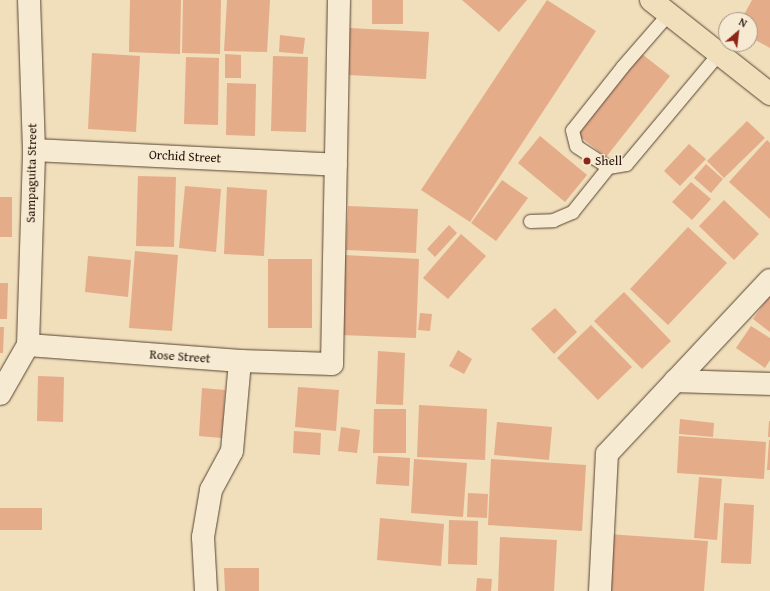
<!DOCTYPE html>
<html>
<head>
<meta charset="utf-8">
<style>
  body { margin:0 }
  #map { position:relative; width:770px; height:591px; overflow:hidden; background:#f1deba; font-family:"Gentium Book Plus",serif }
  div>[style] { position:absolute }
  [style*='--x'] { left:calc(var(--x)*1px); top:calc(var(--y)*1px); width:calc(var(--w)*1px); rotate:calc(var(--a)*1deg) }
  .building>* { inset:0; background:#e5ac8a }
  .roads { filter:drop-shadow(0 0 1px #564434) drop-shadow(0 0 1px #564434) }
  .lane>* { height:13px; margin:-6.5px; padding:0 6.5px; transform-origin:6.5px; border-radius:6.5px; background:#f6ead2 }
  .street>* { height:22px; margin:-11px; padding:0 11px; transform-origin:11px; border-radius:11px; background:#f6ead2 }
  .primary>* { height:22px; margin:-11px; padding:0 11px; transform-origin:11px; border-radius:11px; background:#f1deba }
  .dots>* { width:11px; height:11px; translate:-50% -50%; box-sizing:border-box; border:2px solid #f6ead2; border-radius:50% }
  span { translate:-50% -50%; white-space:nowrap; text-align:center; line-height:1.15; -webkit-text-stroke:3px #f6ead2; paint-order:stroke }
  .street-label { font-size:13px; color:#231108 }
  .poi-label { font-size:13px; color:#231108 }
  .left { translate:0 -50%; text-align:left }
  .north { position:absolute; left:718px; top:12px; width:40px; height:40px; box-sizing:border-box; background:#f6ead2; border:1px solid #a29381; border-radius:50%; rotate:28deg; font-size:11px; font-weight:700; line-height:16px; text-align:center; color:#231108 }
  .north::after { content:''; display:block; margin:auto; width:14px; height:18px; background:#8f2418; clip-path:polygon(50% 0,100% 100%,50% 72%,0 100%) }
</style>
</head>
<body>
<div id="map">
  <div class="building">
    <div style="clip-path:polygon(130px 0,181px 0,180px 54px,129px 52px)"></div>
    <div style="clip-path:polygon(183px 0,221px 0,220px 54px,182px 53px)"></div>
    <div style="clip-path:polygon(227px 0,270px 0,267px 52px,224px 51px)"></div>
    <div style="clip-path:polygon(372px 0,403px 0,403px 24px,372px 24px)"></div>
    <div style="clip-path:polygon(462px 0,527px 0,499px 32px)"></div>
    <div style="clip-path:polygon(547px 0,596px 31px,470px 222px,421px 190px)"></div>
    <div style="clip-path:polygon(752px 0,770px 0,770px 48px,750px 37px,750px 20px,741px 20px)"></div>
    <div style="clip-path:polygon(349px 28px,429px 32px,426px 79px,348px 75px)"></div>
    <div style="clip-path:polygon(280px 35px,305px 38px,303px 54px,279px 52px)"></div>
    <div style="clip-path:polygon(92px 53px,140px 56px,136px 132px,88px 129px)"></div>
    <div style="clip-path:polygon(225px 54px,241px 55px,241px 78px,225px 78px)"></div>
    <div style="clip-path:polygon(642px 54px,670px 76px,606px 157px,578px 135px)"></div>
    <div style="clip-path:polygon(273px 56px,308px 57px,306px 132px,271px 131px)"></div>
    <div style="clip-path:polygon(186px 57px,219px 58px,218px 125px,184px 124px)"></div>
    <div style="clip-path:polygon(227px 83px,256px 84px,255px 136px,226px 135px)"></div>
    <div style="clip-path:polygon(747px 121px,765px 138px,724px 178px,707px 161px)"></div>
    <div style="clip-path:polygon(540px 136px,587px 175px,565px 202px,518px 163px)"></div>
    <div style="clip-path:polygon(767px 140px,770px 143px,770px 219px,729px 182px)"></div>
    <div style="clip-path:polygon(689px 144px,706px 159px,680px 186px,664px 171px)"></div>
    <div style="clip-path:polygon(706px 164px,723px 179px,711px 193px,694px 178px)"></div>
    <div style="clip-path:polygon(138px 176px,176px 177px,174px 247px,136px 246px)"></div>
    <div style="clip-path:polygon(502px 180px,528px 198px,496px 241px,471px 223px)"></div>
    <div style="clip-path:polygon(691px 182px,711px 199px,692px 220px,672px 202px)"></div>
    <div style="clip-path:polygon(185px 186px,221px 189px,216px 252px,179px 248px)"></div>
    <div style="clip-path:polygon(227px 187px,267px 190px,264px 256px,224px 254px)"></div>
    <div style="clip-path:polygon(0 197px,12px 197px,12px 237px,0 237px)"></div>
    <div style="clip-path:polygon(724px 200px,759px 234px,734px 260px,699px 226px)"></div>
    <div style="clip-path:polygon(348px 206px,418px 209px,416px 253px,346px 250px)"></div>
    <div style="clip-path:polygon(449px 225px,457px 233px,435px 257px,427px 249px)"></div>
    <div style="clip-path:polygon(688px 227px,727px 263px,668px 325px,630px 289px)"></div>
    <div style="clip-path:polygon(461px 234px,486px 256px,448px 299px,423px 278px)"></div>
    <div style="clip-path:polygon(135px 251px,178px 255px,172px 331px,129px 328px)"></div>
    <div style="clip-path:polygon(344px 255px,419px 259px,416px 338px,341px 335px)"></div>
    <div style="clip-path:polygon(88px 256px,131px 260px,128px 297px,85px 292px)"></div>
    <div style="clip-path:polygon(268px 259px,312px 259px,312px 328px,268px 328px)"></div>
    <div style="clip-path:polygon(0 283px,8px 283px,7px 319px,0 319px)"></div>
    <div style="clip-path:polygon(624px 292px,671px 341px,642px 369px,594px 321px)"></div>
    <div style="clip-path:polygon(770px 295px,770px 332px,753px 319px)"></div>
    <div style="clip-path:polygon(555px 308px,577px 332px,554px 354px,531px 329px)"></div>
    <div style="clip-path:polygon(420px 313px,432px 314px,430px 331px,418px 330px)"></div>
    <div style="clip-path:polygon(591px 325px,632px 367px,598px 400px,557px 358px)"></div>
    <div style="clip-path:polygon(751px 326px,770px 338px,770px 360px,765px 368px,736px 348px)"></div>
    <div style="clip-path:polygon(0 327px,4px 327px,3px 353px,0 353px)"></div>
    <div style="clip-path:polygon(458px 350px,472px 359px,464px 374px,449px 366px)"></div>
    <div style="clip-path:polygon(378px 351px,405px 353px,403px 405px,376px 404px)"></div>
    <div style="clip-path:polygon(38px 376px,64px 377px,63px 422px,37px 421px)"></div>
    <div style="clip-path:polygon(298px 387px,339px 390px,336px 431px,295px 427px)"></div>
    <div style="clip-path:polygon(202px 388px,225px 390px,222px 438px,199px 436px)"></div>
    <div style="clip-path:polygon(419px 405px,487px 409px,485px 460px,417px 457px)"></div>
    <div style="clip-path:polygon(374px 409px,406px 409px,406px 453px,373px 453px)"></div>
    <div style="clip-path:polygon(680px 419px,714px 423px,713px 437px,679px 434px)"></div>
    <div style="clip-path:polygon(769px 421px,770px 421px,770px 437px,768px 437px)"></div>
    <div style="clip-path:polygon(497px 422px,552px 427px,549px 460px,494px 455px)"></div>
    <div style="clip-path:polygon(341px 427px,360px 430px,357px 453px,338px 451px)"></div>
    <div style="clip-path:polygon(294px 431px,321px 433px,320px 455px,293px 453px)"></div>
    <div style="clip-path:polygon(679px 436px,766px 442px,764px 479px,677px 473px)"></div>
    <div style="clip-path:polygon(769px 440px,770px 440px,770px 470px,767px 470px)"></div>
    <div style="clip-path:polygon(378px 456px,410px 458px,409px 486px,376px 484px)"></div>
    <div style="clip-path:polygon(414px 459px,467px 463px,463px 517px,411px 513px)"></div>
    <div style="clip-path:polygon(491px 459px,586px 465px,582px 531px,488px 525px)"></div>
    <div style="clip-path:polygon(699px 477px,722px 479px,717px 540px,694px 538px)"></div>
    <div style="clip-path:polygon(468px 493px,488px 494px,487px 518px,467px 517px)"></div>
    <div style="clip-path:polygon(724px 503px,754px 505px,751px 564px,721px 563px)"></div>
    <div style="clip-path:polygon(0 508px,42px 508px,42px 530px,0 530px)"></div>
    <div style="clip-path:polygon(380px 518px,444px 524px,441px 566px,377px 560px)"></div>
    <div style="clip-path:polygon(449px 520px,478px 521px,477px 565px,448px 564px)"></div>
    <div style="clip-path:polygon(608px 534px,708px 541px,704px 591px,604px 591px)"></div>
    <div style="clip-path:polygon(500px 537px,557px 540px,554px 591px,498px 591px)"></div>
    <div style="clip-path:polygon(224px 568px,259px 568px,259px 591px,225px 591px)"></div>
    <div style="clip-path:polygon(477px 578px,492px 579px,491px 591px,476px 591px)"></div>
  </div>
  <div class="roads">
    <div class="lane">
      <div style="--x:668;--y:14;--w:70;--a:131"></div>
      <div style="--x:622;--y:67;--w:80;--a:128.4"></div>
      <div style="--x:572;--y:130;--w:16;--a:76"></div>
      <div style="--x:576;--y:146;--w:38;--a:33"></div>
      <div style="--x:608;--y:167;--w:18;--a:-9"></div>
      <div style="--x:626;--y:164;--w:143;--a:-50.1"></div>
      <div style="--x:530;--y:221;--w:23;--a:-2"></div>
      <div style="--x:553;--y:220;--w:21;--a:-23"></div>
      <div style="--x:572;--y:212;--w:58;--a:-51.3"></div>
    </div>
    <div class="street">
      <div style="--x:34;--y:150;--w:302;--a:2.8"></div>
      <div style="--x:28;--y:345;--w:213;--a:4.3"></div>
      <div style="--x:240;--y:361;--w:92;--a:1.9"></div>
      <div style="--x:332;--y:364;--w:364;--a:-88.9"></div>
      <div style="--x:675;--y:381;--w:95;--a:1.8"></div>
      <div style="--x:0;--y:394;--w:56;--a:-60.3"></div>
      <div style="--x:28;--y:345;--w:195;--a:-88.2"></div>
      <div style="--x:34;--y:150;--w:150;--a:-91.9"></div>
      <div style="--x:206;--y:591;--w:54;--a:-93.2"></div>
      <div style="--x:203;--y:537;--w:48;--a:-80.3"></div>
      <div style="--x:211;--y:490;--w:44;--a:-61.7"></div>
      <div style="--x:232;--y:451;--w:90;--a:-84.9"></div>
      <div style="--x:600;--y:591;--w:137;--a:-87.1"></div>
      <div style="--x:607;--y:454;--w:238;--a:-46.9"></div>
    </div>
    <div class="primary">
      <div style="--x:651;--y:0;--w:152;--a:38.3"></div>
    </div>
  </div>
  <div class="dots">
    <div style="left:587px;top:161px;background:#8f2418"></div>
  </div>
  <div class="street-label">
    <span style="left:185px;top:157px;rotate:3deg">Orchid Street</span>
    <span style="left:32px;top:173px;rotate:-89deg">Sampaguita Street</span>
    <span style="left:180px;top:357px;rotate:4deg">Rose Street</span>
  </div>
  <div class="poi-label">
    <span class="left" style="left:595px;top:161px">Shell</span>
  </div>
  <div class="north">N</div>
</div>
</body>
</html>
